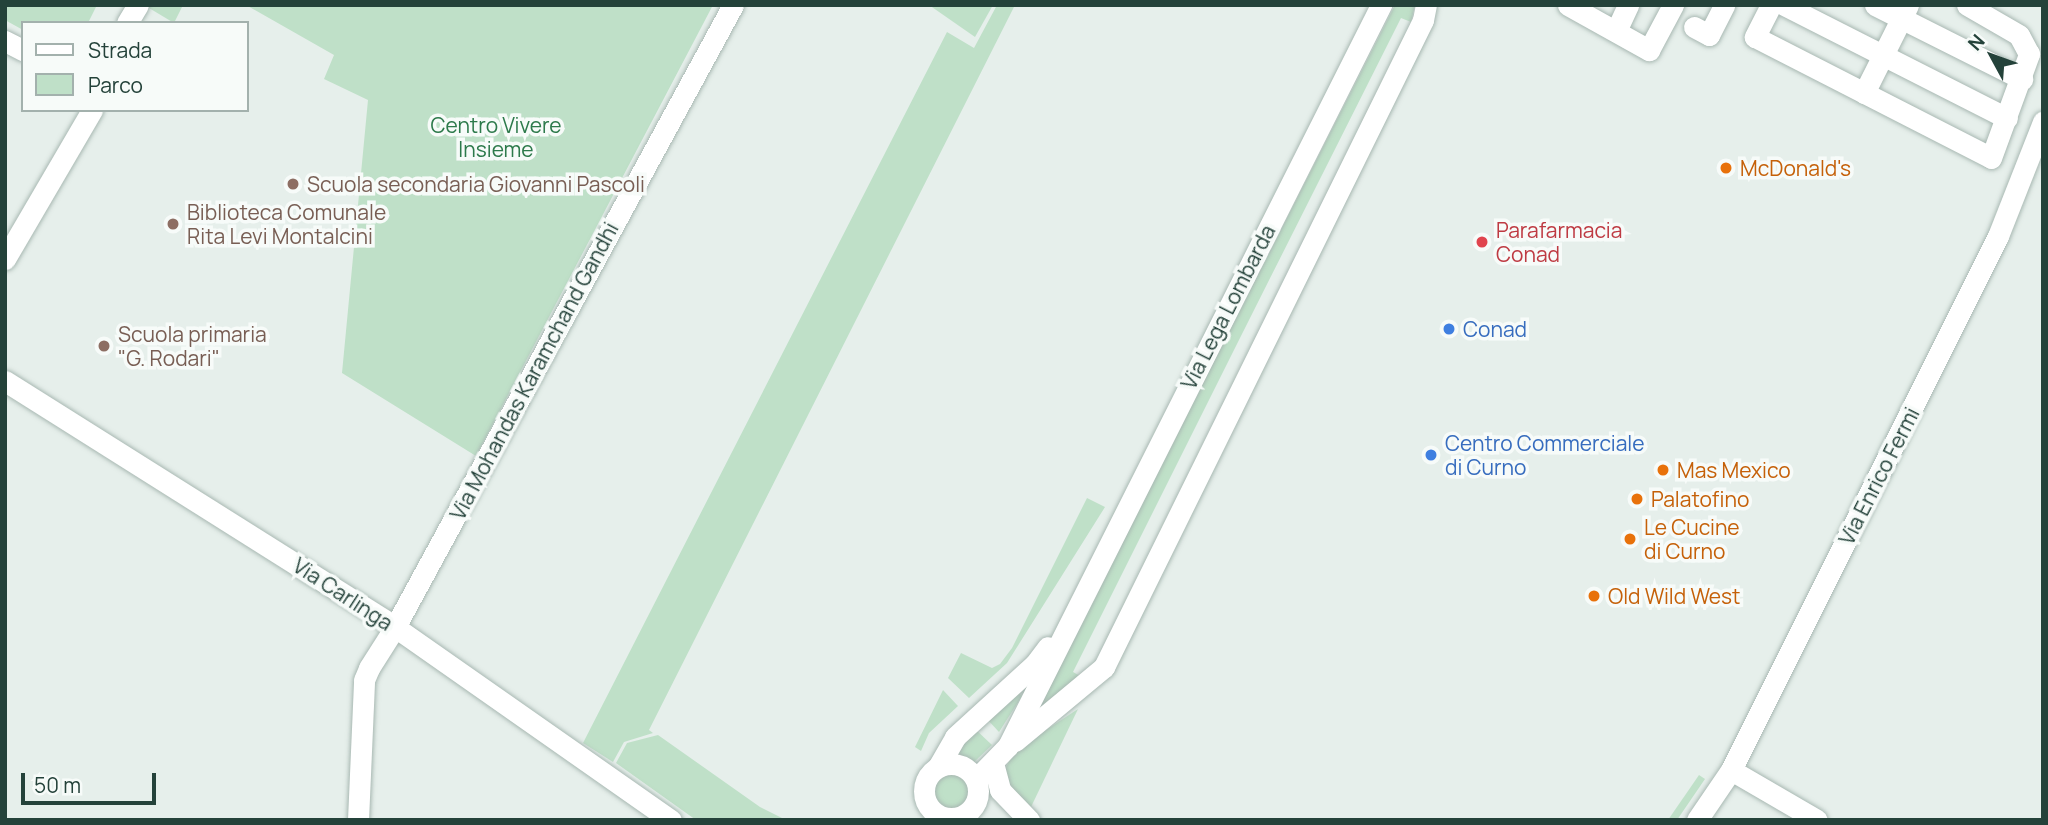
<!DOCTYPE html>
<html>
<head>
<meta charset="utf-8">
<style>
  body { margin:0 }
  #map { position:relative; width:2048px; height:825px; overflow:hidden; background:#e6efeb; font-family:Manrope,sans-serif }
  div>[style] { position:absolute }
  [style*='--x'] { left:calc(var(--x)*1px); top:calc(var(--y)*1px); width:calc(var(--w)*1px); rotate:calc(var(--a)*1deg) }
  .green>* { inset:0; background:#bfe0c8 }
  .round { border-radius:50% }
  .roads { filter:drop-shadow(0 0 2px #a8b8b2) drop-shadow(0 0 2px #a8b8b2) }
  .minor>* { height:21px; margin:-10.5px; padding:0 10.5px; transform-origin:10.5px; border-radius:10.5px; background:#fff }
  .minor>.ring { margin:-10.5px; padding:0; box-sizing:content-box; background:none; border:21px solid #fff; border-radius:50% }
  .dots>* { width:19px; height:19px; translate:-50% -50%; box-sizing:border-box; border:4px solid #f7fbf9; border-radius:50% }
  span { translate:-50% -50%; white-space:nowrap; text-align:center; line-height:1.15; -webkit-text-stroke:7px #f7fbf9; paint-order:stroke }
  .park-label { font-size:21px; color:#2d7a4b }
  .food-label { font-size:21px; color:#c56008 }
  .left { translate:0 -50%; text-align:left }
  .education-label { font-size:21px; color:#785e54 }
  .health-label { font-size:21px; color:#be3a42 }
  .street-label { font-size:21px; color:#24423a }
  .shop-label { font-size:21px; color:#366cbe }
  .frame { position:absolute; inset:0; border:7px solid #24423a; pointer-events:none }
  .legend { position:absolute; left:21px; top:21px; width:228px; height:91px; box-sizing:border-box; background:#f7fbf9; border:2px solid #a3b1ad; margin:0; padding:9px 12px; list-style:none; font-size:21px; color:#24423a }
  .legend li { display:flex; align-items:center; gap:14px; height:35px }
  .legend b { width:35px; border:2px solid #a3b1ad }
  .north { position:absolute; left:1957px; top:21px; width:70px; height:70px; -webkit-text-stroke:5px #f7fbf9; paint-order:stroke; rotate:311deg; font-size:19px; font-weight:700; line-height:28px; text-align:center; color:#24423a }
  .north::after { content:''; display:block; margin:auto; width:24px; height:32px; background:#24423a; clip-path:polygon(50% 0,100% 100%,50% 72%,0 100%) }
  .scale { position:absolute; left:21px; top:773px; width:135px; height:32px; box-sizing:border-box; border:4px solid #24423a; border-top:0; padding-left:9px; font-size:21px; line-height:24px; white-space:nowrap; color:#24423a; -webkit-text-stroke:5px #f7fbf9; paint-order:stroke }
</style>
</head>
<body>
<div id="map">
  <div class="green">
    <div style="clip-path:polygon(5px 5px,97px 5px,88px 23px,23px 23px,23px 30px,5px 20px)"></div>
    <div style="clip-path:polygon(144px 5px,183px 5px,174px 23px)"></div>
    <div style="clip-path:polygon(246px 5px,713px 5px,476px 456px,342px 373px,368px 100px,324px 79px,334px 55px)"></div>
    <div style="clip-path:polygon(929px 5px,993px 5px,975px 37px)"></div>
    <div style="clip-path:polygon(997px 5px,1015px 5px,649px 730px,653px 733px,624px 742px,613px 762px,583px 743px,947px 32px,974px 48px)"></div>
    <div style="clip-path:polygon(1395px 5px,1415px 5px,1411px 22px,1401px 18px,1243px 332px,1073px 672px,1082px 677px,1035px 715px)"></div>
    <div style="clip-path:polygon(1087px 498px,1105px 507px,1007px 663px,969px 698px,948px 678px,961px 653px,992px 668px,1000px 664px,1012px 648px)"></div>
    <div style="clip-path:polygon(943px 690px,958px 706px,929px 733px,921px 751px,915px 747px)"></div>
    <div style="clip-path:polygon(1017px 692px,1022px 696px,999px 732px,986px 718px)"></div>
    <div style="clip-path:polygon(1078px 709px,1031px 807px,1001px 778px,1014px 751px)"></div>
    <div style="clip-path:polygon(974px 728px,992px 745px,973px 763px,965px 761px,956px 749px)"></div>
    <div style="clip-path:polygon(658px 735px,760px 807px,786px 820px,696px 820px,616px 763px,627px 743px)"></div>
    <div class="round" style="left:931px;top:771px;width:40px;height:40px"></div>
    <div style="clip-path:polygon(1699px 775px,1705px 779px,1677px 820px,1668px 820px)"></div>
  </div>
  <div class="roads">
    <div class="minor">
      <div style="--x:1568;--y:5;--w:93;--a:29.1"></div>
      <div style="--x:1649;--y:50;--w:51;--a:-61.9"></div>
      <div style="--x:1771;--y:5;--w:36;--a:117"></div>
      <div style="--x:1755;--y:37;--w:265;--a:27.1"></div>
      <div style="--x:1991;--y:158;--w:111;--a:-69.9"></div>
      <div style="--x:2029;--y:54;--w:21;--a:-118"></div>
      <div style="--x:2019;--y:35;--w:60;--a:-150"></div>
      <div style="--x:1784;--y:5;--w:250;--a:26.9"></div>
      <div style="--x:1875;--y:5;--w:165;--a:26.7"></div>
      <div style="--x:127;--y:23;--w:21;--a:-59"></div>
      <div style="--x:1694;--y:27;--w:17;--a:28"></div>
      <div style="--x:1709;--y:35;--w:34;--a:-63"></div>
      <div style="--x:1616;--y:31;--w:29;--a:-65"></div>
      <div style="--x:5;--y:41;--w:20;--a:27"></div>
      <div style="--x:1864;--y:93;--w:98;--a:-63.4"></div>
      <div style="--x:5;--y:259;--w:173;--a:-59.7"></div>
      <div style="--x:5;--y:381;--w:461;--a:32.2"></div>
      <div style="--x:395;--y:627;--w:337;--a:35"></div>
      <div style="--x:1015;--y:741;--w:116;--a:-39.7"></div>
      <div style="--x:1104;--y:667;--w:721;--a:-63.75"></div>
      <div style="--x:1423;--y:20;--w:15;--a:-79"></div>
      <div style="--x:993;--y:763;--w:28;--a:75"></div>
      <div style="--x:1000;--y:790;--w:42;--a:46"></div>
      <div class="ring" style="left:924px;top:764px;width:33px;height:33px"></div>
      <div style="--x:938;--y:767;--w:34;--a:-60"></div>
      <div style="--x:955;--y:737;--w:108;--a:-42.4"></div>
      <div style="--x:1035;--y:664;--w:21;--a:-53"></div>
      <div style="--x:1731;--y:770;--w:99;--a:30.2"></div>
      <div style="--x:976;--y:779;--w:46;--a:-45.9"></div>
      <div style="--x:1008;--y:746;--w:830;--a:-63.28"></div>
      <div style="--x:358;--y:820;--w:140;--a:-87.5"></div>
      <div style="--x:364;--y:680;--w:13;--a:-67"></div>
      <div style="--x:369;--y:668;--w:49;--a:-57.6"></div>
      <div style="--x:395;--y:627;--w:708;--a:-61.48"></div>
      <div style="--x:1697;--y:820;--w:60;--a:-55.8"></div>
      <div style="--x:1731;--y:770;--w:597;--a:-63.43"></div>
      <div style="--x:1998;--y:236;--w:123;--a:-68.5"></div>
    </div>
  </div>
  <div class="dots">
    <div style="left:1726px;top:168px;background:#e8710a"></div>
    <div style="left:293px;top:184px;background:#8d6e63"></div>
    <div style="left:173px;top:224px;background:#8d6e63"></div>
    <div style="left:1482px;top:242px;background:#e0444e"></div>
    <div style="left:1449px;top:329px;background:#3f7fe0"></div>
    <div style="left:104px;top:346px;background:#8d6e63"></div>
    <div style="left:1431px;top:455px;background:#3f7fe0"></div>
    <div style="left:1663px;top:470px;background:#e8710a"></div>
    <div style="left:1637px;top:499px;background:#e8710a"></div>
    <div style="left:1630px;top:539px;background:#e8710a"></div>
    <div style="left:1594px;top:596px;background:#e8710a"></div>
  </div>
  <div class="park-label">
    <span style="left:496px;top:137px">Centro Vivere<br>Insieme</span>
  </div>
  <div class="food-label">
    <span class="left" style="left:1740px;top:168px">McDonald's</span>
    <span class="left" style="left:1677px;top:470px">Mas Mexico</span>
    <span class="left" style="left:1651px;top:499px">Palatofino</span>
    <span class="left" style="left:1644px;top:539px">Le Cucine<br>di Curno</span>
    <span class="left" style="left:1608px;top:596px">Old Wild West</span>
  </div>
  <div class="education-label">
    <span class="left" style="left:307px;top:184px">Scuola secondaria Giovanni Pascoli</span>
    <span class="left" style="left:187px;top:224px">Biblioteca Comunale<br>Rita Levi Montalcini</span>
    <span class="left" style="left:118px;top:346px">Scuola primaria<br>"G. Rodari"</span>
  </div>
  <div class="health-label">
    <span class="left" style="left:1496px;top:242px">Parafarmacia<br>Conad</span>
  </div>
  <div class="street-label">
    <span style="left:1228px;top:307px;rotate:-63deg">Via Lega Lombarda</span>
    <span style="left:534px;top:371px;rotate:-62deg">Via Mohandas Karamchand Gandhi</span>
    <span style="left:1879px;top:476px;rotate:-63deg">Via Enrico Fermi</span>
    <span style="left:343px;top:594px;rotate:33deg">Via Carlinga</span>
  </div>
  <div class="shop-label">
    <span class="left" style="left:1463px;top:329px">Conad</span>
    <span class="left" style="left:1445px;top:455px">Centro Commerciale<br>di Curno</span>
  </div>
  <div class="frame"></div>
  <ul class="legend">
  <li><b style="height:9px;background:#fff"></b>Strada</li>
  <li><b style="height:19px;background:#bfe0c8"></b>Parco</li>
  </ul>
  <div class="north">N</div>
  <div class="scale">50 m</div>
</div>
</body>
</html>
